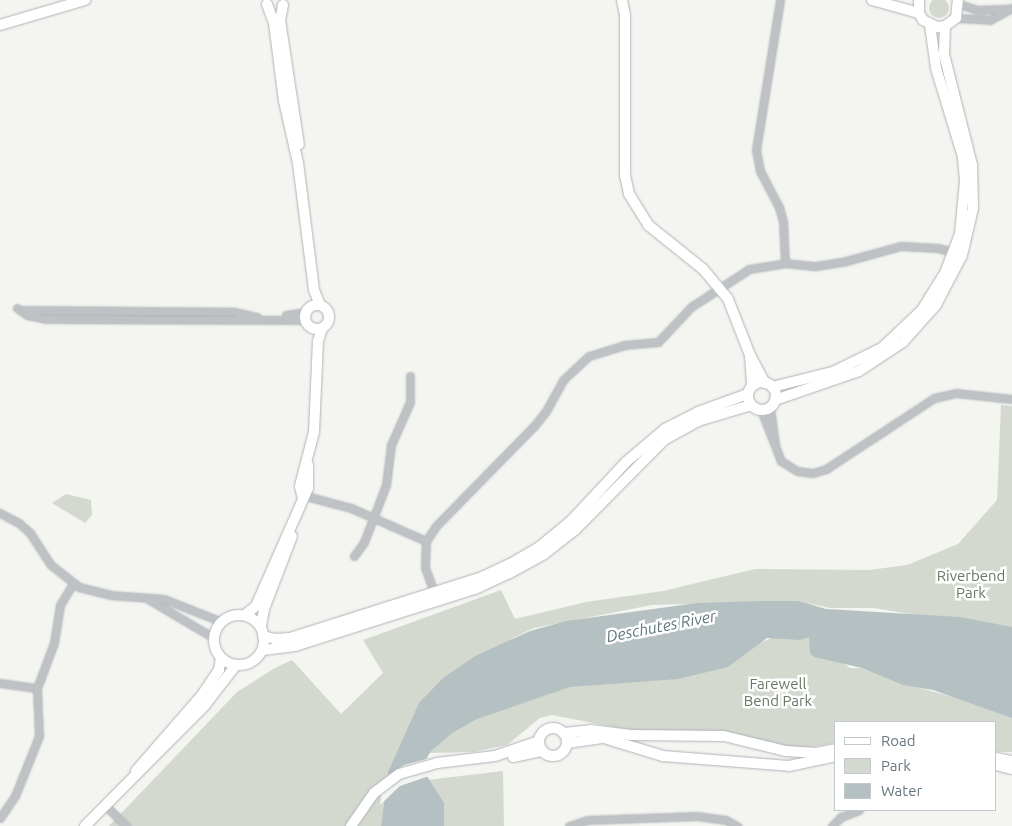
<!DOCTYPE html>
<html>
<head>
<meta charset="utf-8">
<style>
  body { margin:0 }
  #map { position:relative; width:1012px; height:826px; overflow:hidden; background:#f4f4f1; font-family:Ubuntu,sans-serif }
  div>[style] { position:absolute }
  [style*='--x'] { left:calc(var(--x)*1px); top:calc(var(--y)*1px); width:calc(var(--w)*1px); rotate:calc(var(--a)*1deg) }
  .green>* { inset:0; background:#d4d9d0 }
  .round { border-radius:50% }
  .water>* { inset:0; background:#b4c0c2 }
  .pier>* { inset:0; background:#f4f4f1 }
  .roads { filter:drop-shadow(0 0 1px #aeb4b7) drop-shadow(0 0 1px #aeb4b7) }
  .street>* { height:7px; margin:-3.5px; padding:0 3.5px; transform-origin:3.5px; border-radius:3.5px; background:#bec2c5 }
  .secondary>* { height:10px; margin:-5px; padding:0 5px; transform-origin:5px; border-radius:5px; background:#fff }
  .secondary>.ring { margin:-5px; padding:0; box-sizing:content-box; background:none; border:10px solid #fff; border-radius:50% }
  span { translate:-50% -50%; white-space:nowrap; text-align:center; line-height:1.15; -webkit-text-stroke:5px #fff; paint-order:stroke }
  .park-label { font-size:15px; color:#6a7764 }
  .water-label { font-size:16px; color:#62777c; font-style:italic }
  .legend { position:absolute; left:834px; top:721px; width:162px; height:90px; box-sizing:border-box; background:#fff; border:1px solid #c2c8cc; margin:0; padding:6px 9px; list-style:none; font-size:15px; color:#66767f }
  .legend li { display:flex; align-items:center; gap:10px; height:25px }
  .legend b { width:25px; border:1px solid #c2c8cc }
</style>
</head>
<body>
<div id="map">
  <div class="green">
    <div class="round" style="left:929px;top:-2px;width:20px;height:20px"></div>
    <div style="clip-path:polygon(1001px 405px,1012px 406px,1012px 631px,874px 608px,830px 608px,798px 601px,652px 605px,534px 628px,511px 639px,388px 772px,381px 826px,109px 826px,237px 692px,275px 668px,292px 660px,341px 714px,383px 673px,363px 640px,501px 590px,515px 619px,586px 602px,663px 591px,755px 569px,869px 570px,907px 565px,958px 544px,997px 500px)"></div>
    <div style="clip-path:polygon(66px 494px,91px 500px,92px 515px,85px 523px,52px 503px)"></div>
    <div style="clip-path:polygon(778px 635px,810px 637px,850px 668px,862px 668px,898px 682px,1012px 713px,1012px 752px,996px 752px,996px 722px,836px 722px,836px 743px,798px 749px,735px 734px,639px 732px,552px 715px,540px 718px,507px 745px,473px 752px,430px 753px,427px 756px,432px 740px,530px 693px,732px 655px)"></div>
    <div style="clip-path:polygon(503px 771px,504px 826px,425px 826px,427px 780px)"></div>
  </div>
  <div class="water">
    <div style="clip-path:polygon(760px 601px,799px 601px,826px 609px,960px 617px,1012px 627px,1012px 718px,933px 690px,903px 685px,862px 668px,814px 657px,810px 653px,809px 637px,800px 640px,767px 638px,728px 667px,678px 679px,570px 687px,477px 719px,452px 733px,430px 752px,425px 762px,425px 773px,444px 803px,444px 826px,381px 826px,388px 772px,419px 703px,443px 678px,475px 656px,530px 631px,566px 621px,697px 603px)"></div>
  </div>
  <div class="pier">
    <div style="clip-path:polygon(430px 758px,429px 776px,400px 786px,380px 805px,384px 778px,404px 765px)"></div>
  </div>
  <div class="roads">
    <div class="street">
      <div style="--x:780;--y:0;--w:152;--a:99.1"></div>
      <div style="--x:756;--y:150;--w:21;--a:79"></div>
      <div style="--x:760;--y:171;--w:41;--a:62.2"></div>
      <div style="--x:779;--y:207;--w:16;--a:75"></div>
      <div style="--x:783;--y:222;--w:41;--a:87.2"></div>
      <div style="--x:959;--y:4;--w:19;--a:18"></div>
      <div style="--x:977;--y:10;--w:33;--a:-2"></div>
      <div style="--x:956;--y:18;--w:34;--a:3"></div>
      <div style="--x:990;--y:20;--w:25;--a:-29"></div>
      <div style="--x:17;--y:308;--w:12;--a:35"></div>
      <div style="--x:27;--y:315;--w:19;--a:12"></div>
      <div style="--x:46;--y:319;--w:259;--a:0.2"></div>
      <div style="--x:22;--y:310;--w:213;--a:0.5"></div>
      <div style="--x:235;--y:312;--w:23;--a:13"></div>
      <div style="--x:286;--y:315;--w:20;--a:-9"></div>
      <div style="--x:770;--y:408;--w:36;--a:82"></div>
      <div style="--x:761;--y:410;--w:55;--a:68.6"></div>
      <div style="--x:781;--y:461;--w:19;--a:32"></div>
      <div style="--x:797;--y:471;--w:16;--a:7"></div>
      <div style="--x:813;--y:473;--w:14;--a:-17"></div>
      <div style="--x:826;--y:469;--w:129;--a:-33.3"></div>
      <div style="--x:934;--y:398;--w:23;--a:-13"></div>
      <div style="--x:956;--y:393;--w:56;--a:6.1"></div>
      <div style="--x:302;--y:495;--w:51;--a:14.9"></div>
      <div style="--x:351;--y:508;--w:82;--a:23.7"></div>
      <div style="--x:0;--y:513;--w:21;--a:28"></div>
      <div style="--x:19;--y:523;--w:15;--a:42"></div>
      <div style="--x:30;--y:533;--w:38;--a:57"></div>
      <div style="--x:51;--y:565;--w:36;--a:38"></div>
      <div style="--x:79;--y:587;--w:32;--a:14"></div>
      <div style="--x:110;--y:595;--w:54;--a:4.2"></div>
      <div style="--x:164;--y:599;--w:62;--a:21.6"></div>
      <div style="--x:354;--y:556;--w:17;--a:-54"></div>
      <div style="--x:364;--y:542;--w:61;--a:-68.9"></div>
      <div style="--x:386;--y:485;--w:40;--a:-82.9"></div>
      <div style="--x:391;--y:445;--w:47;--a:-66.2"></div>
      <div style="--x:410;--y:402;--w:26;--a:-90"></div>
      <div style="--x:435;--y:595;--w:29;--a:-110"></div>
      <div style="--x:425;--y:568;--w:27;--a:-88"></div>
      <div style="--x:426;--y:541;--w:18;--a:-56"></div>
      <div style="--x:436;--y:526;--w:140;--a:-45.6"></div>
      <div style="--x:534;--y:426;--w:19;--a:-51"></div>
      <div style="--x:546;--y:411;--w:35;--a:-61"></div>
      <div style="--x:563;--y:380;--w:35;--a:-43"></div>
      <div style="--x:589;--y:356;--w:37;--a:-17"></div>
      <div style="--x:624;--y:345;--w:34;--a:-5"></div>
      <div style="--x:658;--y:342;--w:48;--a:-46.7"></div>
      <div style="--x:691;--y:307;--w:69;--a:-33.2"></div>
      <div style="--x:749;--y:269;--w:36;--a:-9"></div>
      <div style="--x:785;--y:263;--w:31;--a:6"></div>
      <div style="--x:816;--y:266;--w:30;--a:-9"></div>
      <div style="--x:846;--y:261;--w:57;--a:-15.3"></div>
      <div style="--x:901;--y:246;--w:37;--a:3"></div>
      <div style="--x:938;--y:248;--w:20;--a:15"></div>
      <div style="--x:148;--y:599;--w:77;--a:30.6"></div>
      <div style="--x:0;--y:683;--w:37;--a:8"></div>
      <div style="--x:105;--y:805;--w:30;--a:45"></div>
      <div style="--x:0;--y:818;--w:27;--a:-56"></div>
      <div style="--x:15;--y:796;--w:65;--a:-68.2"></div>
      <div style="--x:39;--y:736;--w:48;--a:-92.4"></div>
      <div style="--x:37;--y:688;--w:48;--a:-69.3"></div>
      <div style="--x:54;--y:643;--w:38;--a:-81"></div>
      <div style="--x:60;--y:605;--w:26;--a:-59"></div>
      <div style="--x:569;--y:826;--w:19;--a:-18"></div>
      <div style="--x:587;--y:820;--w:110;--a:-2.1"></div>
      <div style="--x:697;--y:816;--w:29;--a:8"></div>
      <div style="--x:726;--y:820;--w:13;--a:29"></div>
      <div style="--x:832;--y:826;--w:13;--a:-45"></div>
      <div style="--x:841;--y:817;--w:19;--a:-21"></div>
    </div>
    <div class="secondary">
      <div style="--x:622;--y:0;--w:16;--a:79"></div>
      <div style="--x:625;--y:16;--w:159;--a:90"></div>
      <div style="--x:625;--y:175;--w:19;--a:78"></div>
      <div style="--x:629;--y:194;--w:36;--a:58"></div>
      <div style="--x:648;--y:225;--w:70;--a:38.7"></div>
      <div style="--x:703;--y:269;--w:39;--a:50"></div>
      <div style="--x:728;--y:299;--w:60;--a:68.6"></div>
      <div style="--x:750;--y:355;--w:31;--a:86"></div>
      <div style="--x:872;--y:0;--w:49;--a:15.5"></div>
      <div style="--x:919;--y:0;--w:13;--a:90"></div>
      <div style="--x:919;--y:13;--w:8;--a:60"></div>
      <div style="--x:923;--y:20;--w:16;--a:27"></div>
      <div style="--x:937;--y:27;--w:8;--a:-7"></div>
      <div style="--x:945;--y:26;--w:14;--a:-36"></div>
      <div style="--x:956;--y:18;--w:18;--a:-84"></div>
      <div style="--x:267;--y:4;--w:20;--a:70"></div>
      <div style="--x:274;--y:23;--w:79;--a:82.7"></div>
      <div style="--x:284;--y:101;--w:64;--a:77.3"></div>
      <div style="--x:298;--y:163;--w:128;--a:82.8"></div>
      <div style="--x:314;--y:290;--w:16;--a:68"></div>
      <div style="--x:283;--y:5;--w:15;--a:101"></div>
      <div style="--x:280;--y:20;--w:126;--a:81.4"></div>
      <div style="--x:0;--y:25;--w:89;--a:-16.4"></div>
      <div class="ring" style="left:305px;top:305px;width:14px;height:14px"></div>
      <div style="--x:750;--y:355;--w:32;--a:62"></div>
      <div class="ring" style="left:748px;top:382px;width:18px;height:18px"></div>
      <div style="--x:772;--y:387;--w:63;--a:-13.8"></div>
      <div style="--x:833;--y:372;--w:55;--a:-26.1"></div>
      <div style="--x:882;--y:348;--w:55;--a:-43.5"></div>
      <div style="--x:922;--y:310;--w:44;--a:-58.1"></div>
      <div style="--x:945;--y:273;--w:42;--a:-69"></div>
      <div style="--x:960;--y:234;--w:53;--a:-84.6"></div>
      <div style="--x:965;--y:181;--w:24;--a:-95"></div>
      <div style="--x:963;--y:157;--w:93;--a:-106.9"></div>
      <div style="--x:936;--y:68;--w:43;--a:-97.9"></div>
      <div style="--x:775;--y:400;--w:89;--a:-19"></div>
      <div style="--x:859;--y:371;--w:53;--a:-33.4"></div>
      <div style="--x:903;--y:342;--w:50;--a:-48.3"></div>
      <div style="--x:936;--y:305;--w:56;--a:-62.5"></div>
      <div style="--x:962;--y:255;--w:48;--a:-76.8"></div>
      <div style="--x:973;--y:208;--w:43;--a:-91.3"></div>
      <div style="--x:972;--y:165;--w:114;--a:-104.2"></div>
      <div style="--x:944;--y:54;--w:28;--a:-88"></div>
      <div style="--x:302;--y:495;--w:9;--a:-103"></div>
      <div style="--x:300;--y:486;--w:56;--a:-75.5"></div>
      <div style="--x:314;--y:432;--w:91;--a:-87.5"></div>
      <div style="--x:318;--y:341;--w:13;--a:-72"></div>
      <div class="ring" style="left:214px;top:615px;width:40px;height:40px"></div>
      <div style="--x:245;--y:615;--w:14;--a:-39"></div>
      <div style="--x:256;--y:606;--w:129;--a:-66.2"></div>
      <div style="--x:308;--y:488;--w:23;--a:-90"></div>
      <div style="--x:261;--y:626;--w:17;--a:-80"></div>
      <div style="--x:264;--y:609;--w:78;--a:-69"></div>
      <div style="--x:263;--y:636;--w:12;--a:14"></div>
      <div style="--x:275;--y:639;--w:15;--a:-4"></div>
      <div style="--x:290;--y:638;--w:201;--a:-17.6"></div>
      <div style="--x:482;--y:577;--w:31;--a:-25"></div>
      <div style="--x:510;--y:564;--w:32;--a:-30"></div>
      <div style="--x:538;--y:548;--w:44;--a:-39.5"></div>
      <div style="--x:572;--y:520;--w:79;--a:-47"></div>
      <div style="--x:626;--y:462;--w:51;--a:-40.2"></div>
      <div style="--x:665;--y:429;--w:37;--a:-27"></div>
      <div style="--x:698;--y:412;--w:53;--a:-19.8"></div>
      <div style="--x:263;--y:650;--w:32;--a:-7"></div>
      <div style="--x:295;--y:646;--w:189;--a:-17.6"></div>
      <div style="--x:475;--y:589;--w:38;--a:-25"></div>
      <div style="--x:510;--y:573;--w:39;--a:-29"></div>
      <div style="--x:544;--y:554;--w:39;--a:-38"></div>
      <div style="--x:575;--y:530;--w:127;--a:-45.3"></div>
      <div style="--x:664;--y:440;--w:39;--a:-29"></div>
      <div style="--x:698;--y:421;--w:55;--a:-16.8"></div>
      <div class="ring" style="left:539px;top:728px;width:18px;height:18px"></div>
      <div style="--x:564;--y:733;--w:27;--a:-6"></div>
      <div style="--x:591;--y:730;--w:40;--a:7.1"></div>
      <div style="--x:631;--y:735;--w:93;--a:0.6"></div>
      <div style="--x:724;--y:736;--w:64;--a:13.6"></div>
      <div style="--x:786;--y:751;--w:30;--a:4"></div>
      <div style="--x:816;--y:753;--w:20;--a:-11"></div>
      <div style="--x:567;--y:743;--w:37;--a:-8"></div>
      <div style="--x:604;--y:738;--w:62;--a:17"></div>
      <div style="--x:663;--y:756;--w:126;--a:4.5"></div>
      <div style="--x:789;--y:766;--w:48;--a:-12"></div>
      <div style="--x:513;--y:757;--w:30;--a:-12"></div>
      <div style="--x:996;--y:758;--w:16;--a:11"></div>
      <div style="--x:996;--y:765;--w:16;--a:14"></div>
      <div style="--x:136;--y:771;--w:101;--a:-49"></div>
      <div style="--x:202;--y:695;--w:30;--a:-56"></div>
      <div style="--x:219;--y:670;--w:12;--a:-81"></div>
      <div style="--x:85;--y:826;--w:170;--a:-45.2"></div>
      <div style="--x:205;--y:705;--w:51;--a:-52.2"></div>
      <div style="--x:351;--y:826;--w:40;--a:-55.1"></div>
      <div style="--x:374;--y:793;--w:31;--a:-37"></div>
      <div style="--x:399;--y:774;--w:40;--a:-16"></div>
      <div style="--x:437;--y:763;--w:58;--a:-6.9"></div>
      <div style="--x:495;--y:756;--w:46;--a:-18.8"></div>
    </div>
  </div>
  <div class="park-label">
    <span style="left:971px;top:584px">Riverbend<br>Park</span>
    <span style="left:778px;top:692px">Farewell<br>Bend Park</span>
  </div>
  <div class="water-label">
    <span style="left:661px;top:626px;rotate:-11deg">Deschutes River</span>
  </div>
  <ul class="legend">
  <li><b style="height:6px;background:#fff"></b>Road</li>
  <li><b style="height:14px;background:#d4d9d0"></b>Park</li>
  <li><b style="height:14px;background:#b4c0c2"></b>Water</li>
  </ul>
</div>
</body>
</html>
